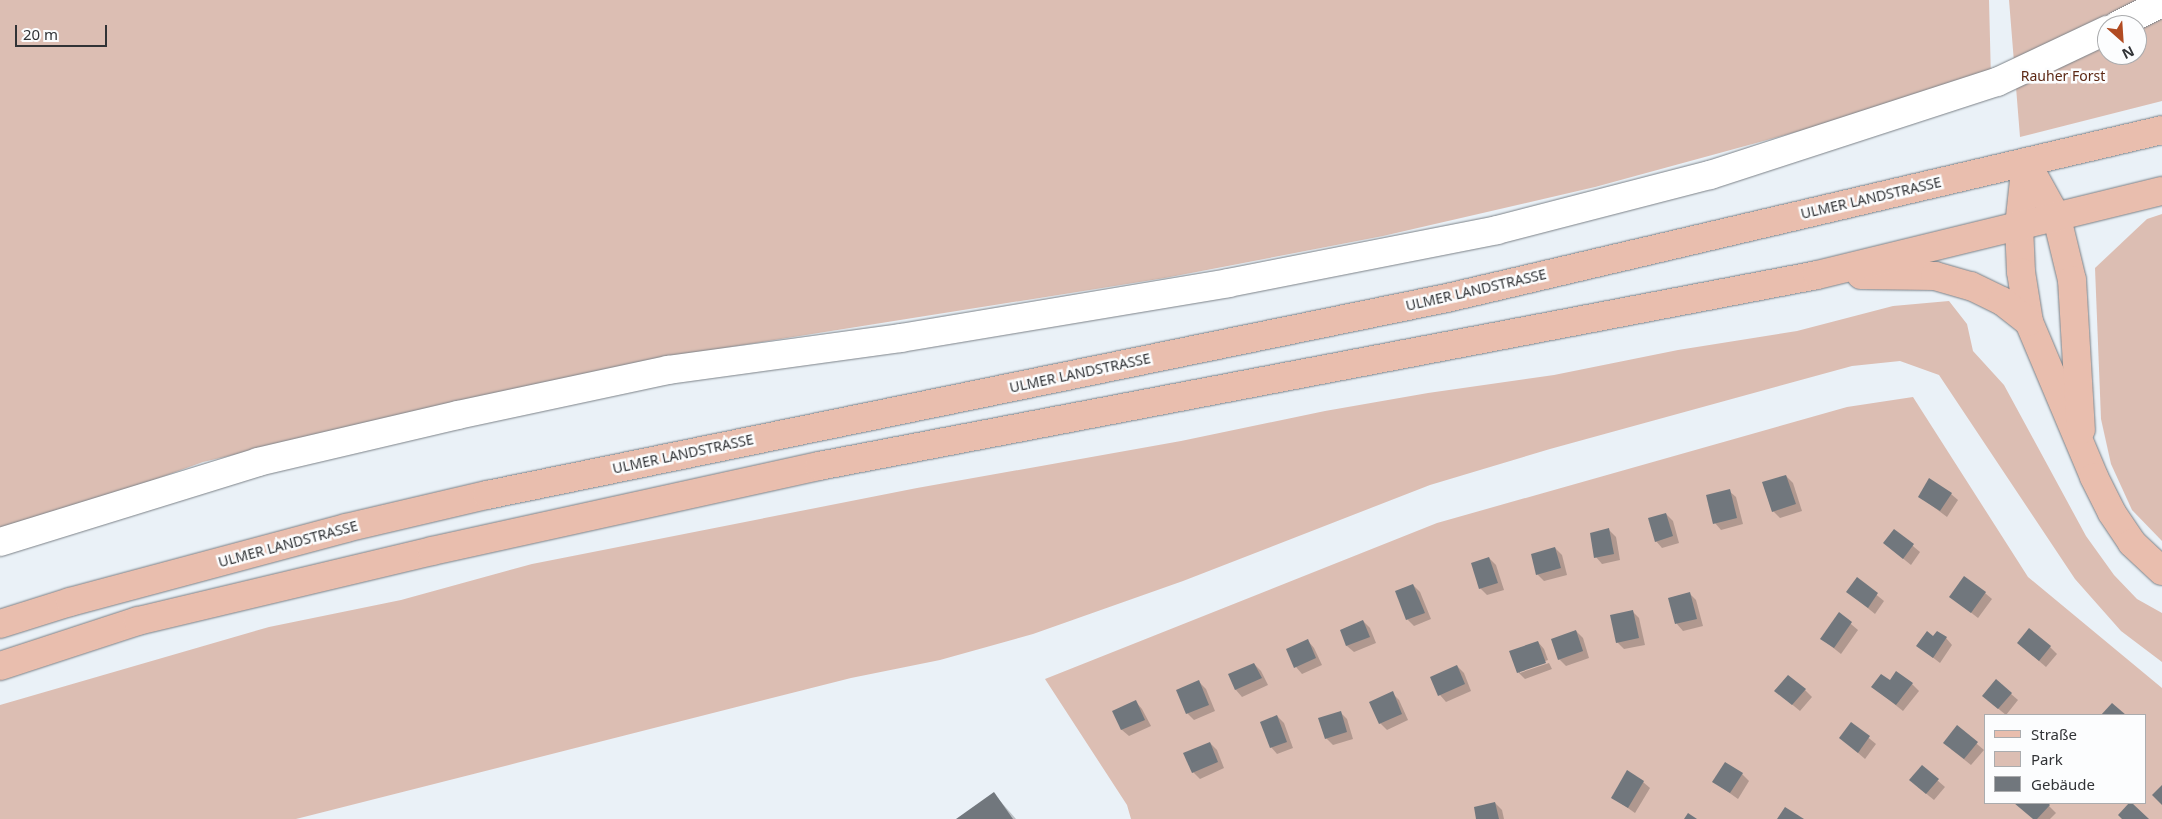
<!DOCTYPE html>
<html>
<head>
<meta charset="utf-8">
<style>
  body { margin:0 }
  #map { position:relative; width:2162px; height:819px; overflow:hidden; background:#eaf1f7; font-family:"Noto Sans",sans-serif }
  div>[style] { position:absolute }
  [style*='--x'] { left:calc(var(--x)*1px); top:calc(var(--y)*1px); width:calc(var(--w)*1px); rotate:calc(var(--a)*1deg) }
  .green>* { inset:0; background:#dcbeb3 }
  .shadow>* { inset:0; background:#0003 }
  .building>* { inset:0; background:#71777d }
  .roads { filter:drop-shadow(0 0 1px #7b8187) drop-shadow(0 0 1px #7b8187) }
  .street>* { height:28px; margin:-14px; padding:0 14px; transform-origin:14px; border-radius:14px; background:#fff }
  .primary>* { height:28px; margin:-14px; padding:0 14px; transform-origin:14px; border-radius:14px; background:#e9beae }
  span { translate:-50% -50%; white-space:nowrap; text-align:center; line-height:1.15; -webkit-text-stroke:5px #fcfdfe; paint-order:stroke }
  .park-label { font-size:14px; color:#5c2814 }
  .street-label { font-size:14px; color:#313336 }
  .legend { position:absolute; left:1984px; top:714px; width:162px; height:90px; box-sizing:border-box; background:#fcfdfe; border:1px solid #abacae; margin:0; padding:6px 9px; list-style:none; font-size:15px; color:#313336 }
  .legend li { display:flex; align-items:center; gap:10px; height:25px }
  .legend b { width:25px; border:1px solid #abacae }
  .north { position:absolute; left:2097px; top:15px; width:50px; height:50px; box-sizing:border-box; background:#fcfdfe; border:1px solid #abacae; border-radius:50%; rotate:154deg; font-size:14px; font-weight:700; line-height:20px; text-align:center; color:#313336 }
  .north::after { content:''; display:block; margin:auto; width:18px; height:22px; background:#b14b22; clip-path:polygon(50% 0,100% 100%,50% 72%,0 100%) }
  .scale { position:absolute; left:15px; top:25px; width:92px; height:22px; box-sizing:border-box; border:2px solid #313336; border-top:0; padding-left:6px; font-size:15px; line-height:18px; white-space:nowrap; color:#313336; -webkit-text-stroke:4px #fcfdfe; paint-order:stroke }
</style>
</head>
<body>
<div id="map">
  <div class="green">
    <div style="clip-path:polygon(0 0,1989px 0,1991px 79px,1595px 187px,1383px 236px,1165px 278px,724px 348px,431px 409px,203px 462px,0 536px)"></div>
    <div style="clip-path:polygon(evenodd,2009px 0,2162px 0,2162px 101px,2020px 137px,2009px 0,2107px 25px,2137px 25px,2137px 55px,2107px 55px,2107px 25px)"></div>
    <div style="clip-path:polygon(2162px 214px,2162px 541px,2132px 510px,2111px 464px,2101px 419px,2095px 268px,2147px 219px)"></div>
    <div style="clip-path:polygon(1949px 301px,1967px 324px,1973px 351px,2004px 385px,2086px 536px,2114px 575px,2137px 599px,2162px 613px,2162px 662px,2121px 631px,2075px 579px,1939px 375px,1900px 361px,1852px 366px,1550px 449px,1430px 485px,1183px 581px,1033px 634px,940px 660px,851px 678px,296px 819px,0 819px,0 705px,269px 627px,401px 600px,532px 564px,917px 488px,1181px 441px,1325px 411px,1428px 393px,1554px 375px,1678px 350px,1797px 331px,1893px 306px)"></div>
    <div style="clip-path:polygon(evenodd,1913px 397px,2028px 577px,2162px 688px,2162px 819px,1131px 819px,1127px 805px,1045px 679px,1437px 523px,1847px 407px,1913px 397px,1986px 715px,2146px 715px,2146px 803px,1986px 803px,1986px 715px)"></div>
  </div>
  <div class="shadow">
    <div style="clip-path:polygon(1786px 476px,1793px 483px,1802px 511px,1780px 518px,1773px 511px)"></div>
    <div style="clip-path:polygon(1729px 491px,1736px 497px,1743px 524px,1721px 530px,1715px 523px)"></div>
    <div style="clip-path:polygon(1951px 494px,1958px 500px,1947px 517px,1919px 496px)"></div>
    <div style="clip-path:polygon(1666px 514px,1673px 521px,1679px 543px,1662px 548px,1656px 541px)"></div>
    <div style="clip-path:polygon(1609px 530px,1616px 537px,1620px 560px,1602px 564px,1596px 557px)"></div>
    <div style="clip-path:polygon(1894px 530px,1920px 552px,1911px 565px,1884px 543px)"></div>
    <div style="clip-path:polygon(1555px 548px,1562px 555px,1567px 575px,1544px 581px,1537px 574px)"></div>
    <div style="clip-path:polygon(1489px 558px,1496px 565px,1504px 590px,1487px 595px,1480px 588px)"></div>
    <div style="clip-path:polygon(1857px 579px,1884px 601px,1875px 614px,1848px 592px)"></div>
    <div style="clip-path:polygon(1413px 585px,1420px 592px,1431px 619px,1414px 626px,1407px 619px)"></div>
    <div style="clip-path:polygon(1689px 593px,1696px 600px,1703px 626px,1683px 631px,1677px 624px,1670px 598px)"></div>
    <div style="clip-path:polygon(1985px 593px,1992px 599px,1978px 618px,1951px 597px)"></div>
    <div style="clip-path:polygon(1633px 612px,1639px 618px,1645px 645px,1624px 649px,1617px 642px)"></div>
    <div style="clip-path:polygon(1839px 614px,1858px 630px,1841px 654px,1822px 639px)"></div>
    <div style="clip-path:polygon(1363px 621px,1370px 628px,1376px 643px,1354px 652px,1347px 646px,1341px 630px)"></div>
    <div style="clip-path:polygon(1576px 631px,1583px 638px,1589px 658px,1566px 666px,1559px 659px)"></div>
    <div style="clip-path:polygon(1934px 638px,1946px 638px,1952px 645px,1940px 663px,1918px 646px)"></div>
    <div style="clip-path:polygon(1308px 641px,1314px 648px,1322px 665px,1302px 674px,1296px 667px)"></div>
    <div style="clip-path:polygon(1538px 642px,1544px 649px,1548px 660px,1520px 670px,1520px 673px,1549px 663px,1552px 669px,1525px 679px,1518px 672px)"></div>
    <div style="clip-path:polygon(2018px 643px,2050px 647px,2057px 654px,2046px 667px)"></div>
    <div style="clip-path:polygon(1254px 664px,1261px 671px,1268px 685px,1242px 697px,1236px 690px,1229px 675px)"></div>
    <div style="clip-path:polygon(1457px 666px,1464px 673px,1471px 691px,1446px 702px,1440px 695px)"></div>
    <div style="clip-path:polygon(1996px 681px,2018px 700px,2006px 715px,1990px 702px)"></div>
    <div style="clip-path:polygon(1199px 682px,1206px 689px,1215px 711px,1194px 720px,1187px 713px)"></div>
    <div style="clip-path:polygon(1890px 682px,1912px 684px,1919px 691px,1903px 711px,1873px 687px)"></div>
    <div style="clip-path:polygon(1805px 690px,1812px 697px,1800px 711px,1783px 697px)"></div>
    <div style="clip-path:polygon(1392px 693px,1399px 700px,1408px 720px,1387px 730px,1380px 723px)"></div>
    <div style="clip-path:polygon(1136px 702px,1142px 709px,1151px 726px,1129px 736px,1122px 730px,1114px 711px)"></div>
    <div style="clip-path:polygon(1340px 712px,1347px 719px,1353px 739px,1333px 745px,1326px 738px)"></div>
    <div style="clip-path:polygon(1277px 716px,1284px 723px,1293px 748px,1277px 754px,1271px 747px)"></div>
    <div style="clip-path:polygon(1852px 724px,1876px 744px,1865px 759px,1841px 738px)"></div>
    <div style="clip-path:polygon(1957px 727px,1984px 750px,1971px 765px,1951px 749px)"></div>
    <div style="clip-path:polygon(1210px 743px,1217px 750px,1224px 768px,1200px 779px,1193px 772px)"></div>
    <div style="clip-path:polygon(1922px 767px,1945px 787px,1934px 800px,1918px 787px)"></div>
    <div style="clip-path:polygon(1742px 774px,1749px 781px,1738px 799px,1714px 782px)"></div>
    <div style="clip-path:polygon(1643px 782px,1650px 788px,1635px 813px,1612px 797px)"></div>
    <div style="clip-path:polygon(994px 794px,1016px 819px,958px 819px)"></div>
    <div style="clip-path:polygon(1495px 803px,1502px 810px,1504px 819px,1478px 819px)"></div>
    <div style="clip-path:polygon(2016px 803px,2046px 803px,2056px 813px,2050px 819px,2034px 819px)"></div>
  </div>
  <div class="building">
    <div style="clip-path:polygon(1786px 475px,1796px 504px,1772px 512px,1762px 482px)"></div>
    <div style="clip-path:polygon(1929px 478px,1952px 493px,1940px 511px,1918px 497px)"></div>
    <div style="clip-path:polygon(1730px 489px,1737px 518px,1713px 524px,1706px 495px)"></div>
    <div style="clip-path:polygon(1666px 513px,1673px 536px,1655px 542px,1648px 518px)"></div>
    <div style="clip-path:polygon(1609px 528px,1614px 554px,1594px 558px,1590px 533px)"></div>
    <div style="clip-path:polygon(1894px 529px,1914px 544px,1903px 559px,1883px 543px)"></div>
    <div style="clip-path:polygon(1555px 547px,1561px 568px,1536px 575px,1531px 554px)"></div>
    <div style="clip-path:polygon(1489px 557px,1498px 583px,1479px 589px,1471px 563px)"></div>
    <div style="clip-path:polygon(1964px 576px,1986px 592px,1971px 613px,1949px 597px)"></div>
    <div style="clip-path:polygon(1857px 577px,1878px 593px,1868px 608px,1846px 592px)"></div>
    <div style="clip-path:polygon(1413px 584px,1425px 613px,1406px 620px,1395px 591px)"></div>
    <div style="clip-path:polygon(1690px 592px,1697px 619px,1675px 624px,1668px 598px)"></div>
    <div style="clip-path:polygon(1633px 610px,1639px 638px,1616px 643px,1610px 615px)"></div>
    <div style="clip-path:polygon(1839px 612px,1852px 622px,1834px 648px,1820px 639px)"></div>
    <div style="clip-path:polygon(1363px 620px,1370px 637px,1346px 646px,1340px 630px)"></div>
    <div style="clip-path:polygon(2029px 628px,2051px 646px,2039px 661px,2017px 643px)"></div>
    <div style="clip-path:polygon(1576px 630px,1583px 651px,1558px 660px,1551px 639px)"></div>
    <div style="clip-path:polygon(1927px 631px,1933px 636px,1937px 631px,1947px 637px,1933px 658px,1916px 646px)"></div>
    <div style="clip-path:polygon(1308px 639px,1316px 658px,1294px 668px,1286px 649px)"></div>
    <div style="clip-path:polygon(1538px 641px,1546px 663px,1517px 673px,1509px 651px)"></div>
    <div style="clip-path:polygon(1254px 663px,1262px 678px,1235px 690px,1228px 674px)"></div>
    <div style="clip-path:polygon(1457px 665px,1465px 684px,1438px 696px,1430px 677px)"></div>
    <div style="clip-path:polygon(1896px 671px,1913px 683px,1896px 705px,1871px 687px,1881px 674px,1890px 680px)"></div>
    <div style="clip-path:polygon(1788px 675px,1806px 689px,1792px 705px,1774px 691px)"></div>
    <div style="clip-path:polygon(1996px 679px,2012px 693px,1998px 709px,1982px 696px)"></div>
    <div style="clip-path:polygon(1199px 680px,1209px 705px,1186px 714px,1176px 690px)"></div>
    <div style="clip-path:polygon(1393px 691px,1402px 714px,1379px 724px,1369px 702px)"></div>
    <div style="clip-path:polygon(1136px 700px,1145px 720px,1121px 730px,1112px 711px)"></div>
    <div style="clip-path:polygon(2112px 703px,2126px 715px,2101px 715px)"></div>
    <div style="clip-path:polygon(1341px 711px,1347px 732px,1325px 739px,1318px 718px)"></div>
    <div style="clip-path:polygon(1277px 715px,1287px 742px,1270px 748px,1260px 722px)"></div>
    <div style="clip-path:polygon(1851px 722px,1870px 736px,1858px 753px,1839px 738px)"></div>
    <div style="clip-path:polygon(1957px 725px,1978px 742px,1964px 759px,1943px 743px)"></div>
    <div style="clip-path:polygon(1210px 742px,1218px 762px,1192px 773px,1183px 753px)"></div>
    <div style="clip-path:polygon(1725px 762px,1743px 773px,1730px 793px,1712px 782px)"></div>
    <div style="clip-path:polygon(1922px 765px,1939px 779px,1926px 794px,1909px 780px)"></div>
    <div style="clip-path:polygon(1627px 770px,1644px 781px,1628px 808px,1611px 798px)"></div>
    <div style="clip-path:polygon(2162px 785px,2162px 805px,2152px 795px)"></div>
    <div style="clip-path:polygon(994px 792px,1013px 819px,956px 819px)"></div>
    <div style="clip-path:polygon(1495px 802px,1499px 819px,1476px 819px,1474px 807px)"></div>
    <div style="clip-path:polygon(2014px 803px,2048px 803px,2050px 805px,2037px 819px,2033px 819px)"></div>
    <div style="clip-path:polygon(2129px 803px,2132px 803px,2149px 819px,2122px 819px,2118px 815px)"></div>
    <div style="clip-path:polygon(1785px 807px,1804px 819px,1777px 819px)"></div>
    <div style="clip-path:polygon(1688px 813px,1697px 819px,1684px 819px)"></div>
  </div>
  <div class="roads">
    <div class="street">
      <div style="--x:2118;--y:25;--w:49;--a:-26.6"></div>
      <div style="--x:0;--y:542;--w:270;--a:-17.2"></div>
      <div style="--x:258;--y:462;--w:205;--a:-13.2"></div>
      <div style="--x:458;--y:415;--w:215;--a:-12.1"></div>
      <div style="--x:668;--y:370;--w:235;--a:-7.8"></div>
      <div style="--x:901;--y:338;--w:332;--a:-9.5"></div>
      <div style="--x:1228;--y:283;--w:274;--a:-11.1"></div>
      <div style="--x:1497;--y:230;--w:220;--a:-14.5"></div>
      <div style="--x:1710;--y:175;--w:302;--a:-18"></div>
      <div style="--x:1997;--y:82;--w:122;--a:-25.3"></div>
    </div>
    <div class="primary">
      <div style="--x:2026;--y:162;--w:64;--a:96.2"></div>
      <div style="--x:2019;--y:226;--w:46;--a:87.5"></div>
      <div style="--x:2021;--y:272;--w:51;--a:80.9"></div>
      <div style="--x:2029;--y:322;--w:168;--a:67.2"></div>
      <div style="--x:2094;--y:477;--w:40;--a:63.4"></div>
      <div style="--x:2112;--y:513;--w:36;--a:56"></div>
      <div style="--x:2132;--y:543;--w:41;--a:43"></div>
      <div style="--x:2026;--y:162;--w:64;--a:61"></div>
      <div style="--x:2057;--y:218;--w:64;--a:76.4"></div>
      <div style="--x:2072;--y:280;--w:150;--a:86.6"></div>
      <div style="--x:1861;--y:275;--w:74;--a:0.8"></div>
      <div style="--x:1935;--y:276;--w:37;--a:16"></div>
      <div style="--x:1971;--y:286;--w:34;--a:26"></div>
      <div style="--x:2002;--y:301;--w:34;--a:38"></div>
      <div style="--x:0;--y:624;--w:73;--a:-17.4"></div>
      <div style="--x:70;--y:602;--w:286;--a:-15"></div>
      <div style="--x:346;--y:528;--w:145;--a:-13.2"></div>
      <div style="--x:487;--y:495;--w:980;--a:-11.6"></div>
      <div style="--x:1447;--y:298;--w:734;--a:-13.22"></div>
      <div style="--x:0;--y:666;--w:145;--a:-18.1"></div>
      <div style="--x:138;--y:621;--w:302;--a:-13.4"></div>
      <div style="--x:432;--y:551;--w:396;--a:-12.4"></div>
      <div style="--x:819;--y:466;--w:1016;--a:-10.83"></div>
      <div style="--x:1817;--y:275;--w:355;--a:-13.7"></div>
    </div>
  </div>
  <div class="park-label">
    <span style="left:2063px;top:76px">Rauher Forst</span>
  </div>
  <div class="street-label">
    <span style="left:1871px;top:198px;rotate:-13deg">ULMER LANDSTRASSE</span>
    <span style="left:1476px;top:290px;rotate:-13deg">ULMER LANDSTRASSE</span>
    <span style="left:1080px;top:373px;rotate:-12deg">ULMER LANDSTRASSE</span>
    <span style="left:683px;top:454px;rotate:-12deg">ULMER LANDSTRASSE</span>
    <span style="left:288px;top:544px;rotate:-15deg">ULMER LANDSTRASSE</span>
  </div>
  <ul class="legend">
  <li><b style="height:6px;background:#e9beae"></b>Straße</li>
  <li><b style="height:14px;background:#dcbeb3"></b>Park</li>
  <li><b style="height:14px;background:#71777d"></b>Gebäude</li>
  </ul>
  <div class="north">N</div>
  <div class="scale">20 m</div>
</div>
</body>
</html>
